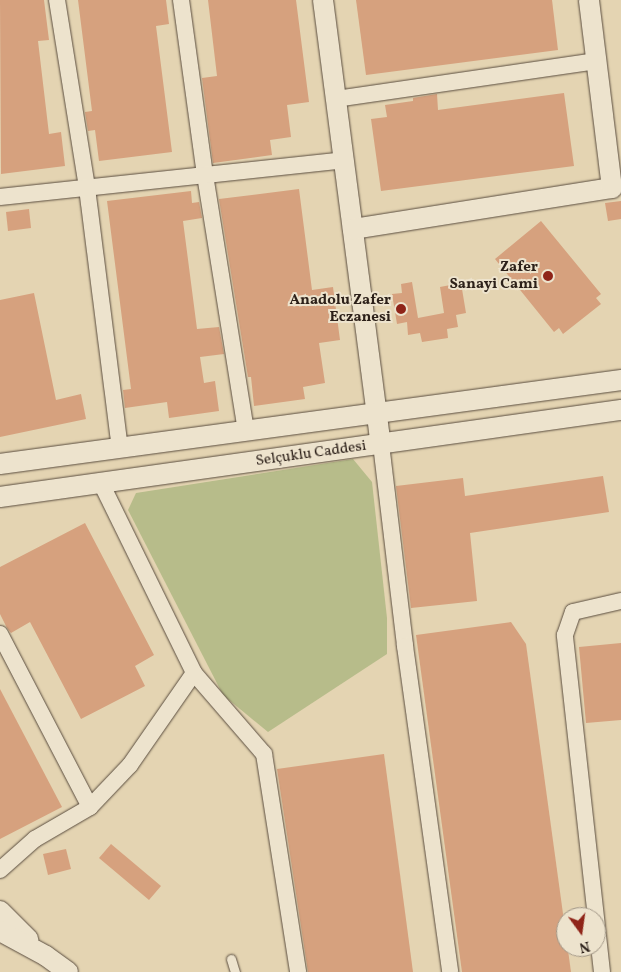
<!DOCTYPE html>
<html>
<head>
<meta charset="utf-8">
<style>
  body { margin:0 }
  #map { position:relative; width:621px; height:972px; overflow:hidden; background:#e4d4b2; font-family:Vollkorn,serif }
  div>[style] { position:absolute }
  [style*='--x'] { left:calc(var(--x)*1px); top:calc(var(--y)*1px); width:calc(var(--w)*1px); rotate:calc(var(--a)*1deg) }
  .green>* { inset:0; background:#b7bc8a }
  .building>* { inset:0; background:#d6a17e }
  .roads { filter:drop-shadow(0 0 1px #5a4d3f) drop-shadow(0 0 1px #5a4d3f) }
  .service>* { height:9px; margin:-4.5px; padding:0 4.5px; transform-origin:4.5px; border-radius:4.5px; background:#ede3cd }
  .minor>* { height:16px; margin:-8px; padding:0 8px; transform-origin:8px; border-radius:8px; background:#ede3cd }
  .tertiary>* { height:20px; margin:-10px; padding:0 10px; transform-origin:10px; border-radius:10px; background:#ede3cd }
  .dots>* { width:14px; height:14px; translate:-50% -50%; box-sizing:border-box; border:2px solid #ede3cd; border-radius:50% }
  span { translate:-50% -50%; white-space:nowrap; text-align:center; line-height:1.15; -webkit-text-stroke:4px #ede3cd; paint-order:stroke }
  .poi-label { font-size:15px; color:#2c2019; font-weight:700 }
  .right { translate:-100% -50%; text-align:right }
  .street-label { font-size:15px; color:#2c2019 }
  .north { position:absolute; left:556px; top:907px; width:50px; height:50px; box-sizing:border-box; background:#ede3cd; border:1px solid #a09585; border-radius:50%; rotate:166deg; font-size:14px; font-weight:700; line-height:20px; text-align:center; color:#2c2019 }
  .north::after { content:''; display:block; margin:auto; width:18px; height:22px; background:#8f2418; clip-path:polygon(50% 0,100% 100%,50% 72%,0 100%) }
</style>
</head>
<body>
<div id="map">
  <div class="green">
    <div style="clip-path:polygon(353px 459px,372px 482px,387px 618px,387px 654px,268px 732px,223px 695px,128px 510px,136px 493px)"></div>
  </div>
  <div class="building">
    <div style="clip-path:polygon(0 0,44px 0,49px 40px,38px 41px,49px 134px,61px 132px,65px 166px,1px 174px)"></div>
    <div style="clip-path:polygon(78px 0,166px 0,169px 24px,156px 26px,172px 152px,99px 161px,95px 130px,88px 131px,85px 112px,92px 111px)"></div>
    <div style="clip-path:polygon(208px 0,296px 0,309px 102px,287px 105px,291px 137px,270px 140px,272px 155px,213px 163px,202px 78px,217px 76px)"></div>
    <div style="clip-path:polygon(356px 0,552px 0,558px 50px,366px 75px)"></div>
    <div style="clip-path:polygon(564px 93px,574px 166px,381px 191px,371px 119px,387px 117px,385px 105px,413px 101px,413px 98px,437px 94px,438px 110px)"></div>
    <div style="clip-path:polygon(299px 189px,312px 290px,333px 287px,340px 340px,319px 343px,325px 383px,303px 387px,305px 399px,254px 406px,251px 377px,248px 377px,219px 199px)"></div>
    <div style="clip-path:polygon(191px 191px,192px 203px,199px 202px,202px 218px,183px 221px,197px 329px,219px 327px,224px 354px,200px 357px,204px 383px,215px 381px,219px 411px,169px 418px,167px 402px,125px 408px,123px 390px,131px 389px,107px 201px)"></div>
    <div style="clip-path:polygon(621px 201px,621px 219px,608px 221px,605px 203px)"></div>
    <div style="clip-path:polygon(29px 209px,31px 228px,8px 231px,6px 212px)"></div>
    <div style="clip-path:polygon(541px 221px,601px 294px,596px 298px,601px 304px,563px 334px,559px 328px,554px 332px,495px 259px)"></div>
    <div style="clip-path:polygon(412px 282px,418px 318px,444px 313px,440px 287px,461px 283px,466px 313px,456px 315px,458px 327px,447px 329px,448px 338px,422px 342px,420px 333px,408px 335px,407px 322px,397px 324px,392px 294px,402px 293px,401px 284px)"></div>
    <div style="clip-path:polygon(34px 293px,56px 400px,81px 394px,86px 419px,0 437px,0 300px)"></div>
    <div style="clip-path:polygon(603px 476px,609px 512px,470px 533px,477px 601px,411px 608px,396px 486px,463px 478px,465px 496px)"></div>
    <div style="clip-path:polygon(85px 523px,154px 655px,135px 666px,145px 686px,81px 719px,30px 622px,11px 633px,7px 628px,0 614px,0 567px)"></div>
    <div style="clip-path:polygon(511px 622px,526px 644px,571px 972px,462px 972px,416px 635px)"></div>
    <div style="clip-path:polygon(621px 643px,621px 720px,586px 723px,579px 647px)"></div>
    <div style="clip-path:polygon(0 689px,62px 807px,0 839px)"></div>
    <div style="clip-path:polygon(384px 754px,413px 972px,308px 972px,277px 769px)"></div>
    <div style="clip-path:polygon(111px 844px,161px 886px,149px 900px,99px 858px)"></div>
    <div style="clip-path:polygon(66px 849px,71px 869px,48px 875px,43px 854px)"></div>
  </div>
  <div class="roads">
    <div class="service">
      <div style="--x:231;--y:959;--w:14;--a:73"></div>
    </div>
    <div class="minor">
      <div style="--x:57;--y:0;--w:190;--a:80.9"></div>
      <div style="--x:87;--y:188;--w:262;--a:82.8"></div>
      <div style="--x:181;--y:0;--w:177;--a:82.2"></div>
      <div style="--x:205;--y:175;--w:259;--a:80.9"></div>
      <div style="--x:336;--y:99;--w:264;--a:-8.3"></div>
      <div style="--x:0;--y:197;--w:347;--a:-6.1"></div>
      <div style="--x:381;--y:444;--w:203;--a:83.2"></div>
      <div style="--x:405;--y:646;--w:329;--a:82.1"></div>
      <div style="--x:101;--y:483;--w:212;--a:63.9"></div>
      <div style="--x:194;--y:673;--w:107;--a:49.2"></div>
      <div style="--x:264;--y:754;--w:221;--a:81.1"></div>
      <div style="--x:0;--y:634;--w:195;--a:62.5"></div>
      <div style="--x:0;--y:870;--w:47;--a:-41.5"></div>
      <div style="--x:35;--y:839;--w:64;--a:-30.2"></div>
      <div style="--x:90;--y:807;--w:58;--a:-46.4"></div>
      <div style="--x:130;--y:765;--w:112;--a:-55.2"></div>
      <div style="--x:602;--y:972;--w:339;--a:-96.3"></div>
      <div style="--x:565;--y:635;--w:24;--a:-71"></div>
      <div style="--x:573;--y:612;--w:49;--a:-12.9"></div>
    </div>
    <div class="tertiary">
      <div style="--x:323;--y:0;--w:448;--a:82.6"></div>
      <div style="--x:353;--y:229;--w:262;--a:-9"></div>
      <div style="--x:612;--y:188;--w:189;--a:-97"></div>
      <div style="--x:0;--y:464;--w:627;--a:-7.7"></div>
      <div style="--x:0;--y:497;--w:627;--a:-7.98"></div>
      <div style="--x:0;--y:911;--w:40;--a:45"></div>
      <div style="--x:0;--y:931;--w:52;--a:28.5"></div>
      <div style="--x:46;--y:956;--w:27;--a:36"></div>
    </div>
  </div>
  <div class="dots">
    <div style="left:548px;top:276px;background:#8f2418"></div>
    <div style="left:401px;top:309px;background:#8f2418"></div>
  </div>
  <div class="poi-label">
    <span class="right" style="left:538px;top:276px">Zafer<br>Sanayi Cami</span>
    <span class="right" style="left:391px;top:309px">Anadolu Zafer<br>Eczanesi</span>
  </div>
  <div class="street-label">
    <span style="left:311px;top:454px;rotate:-8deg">Selçuklu Caddesi</span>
  </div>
  <div class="north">N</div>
</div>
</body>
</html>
